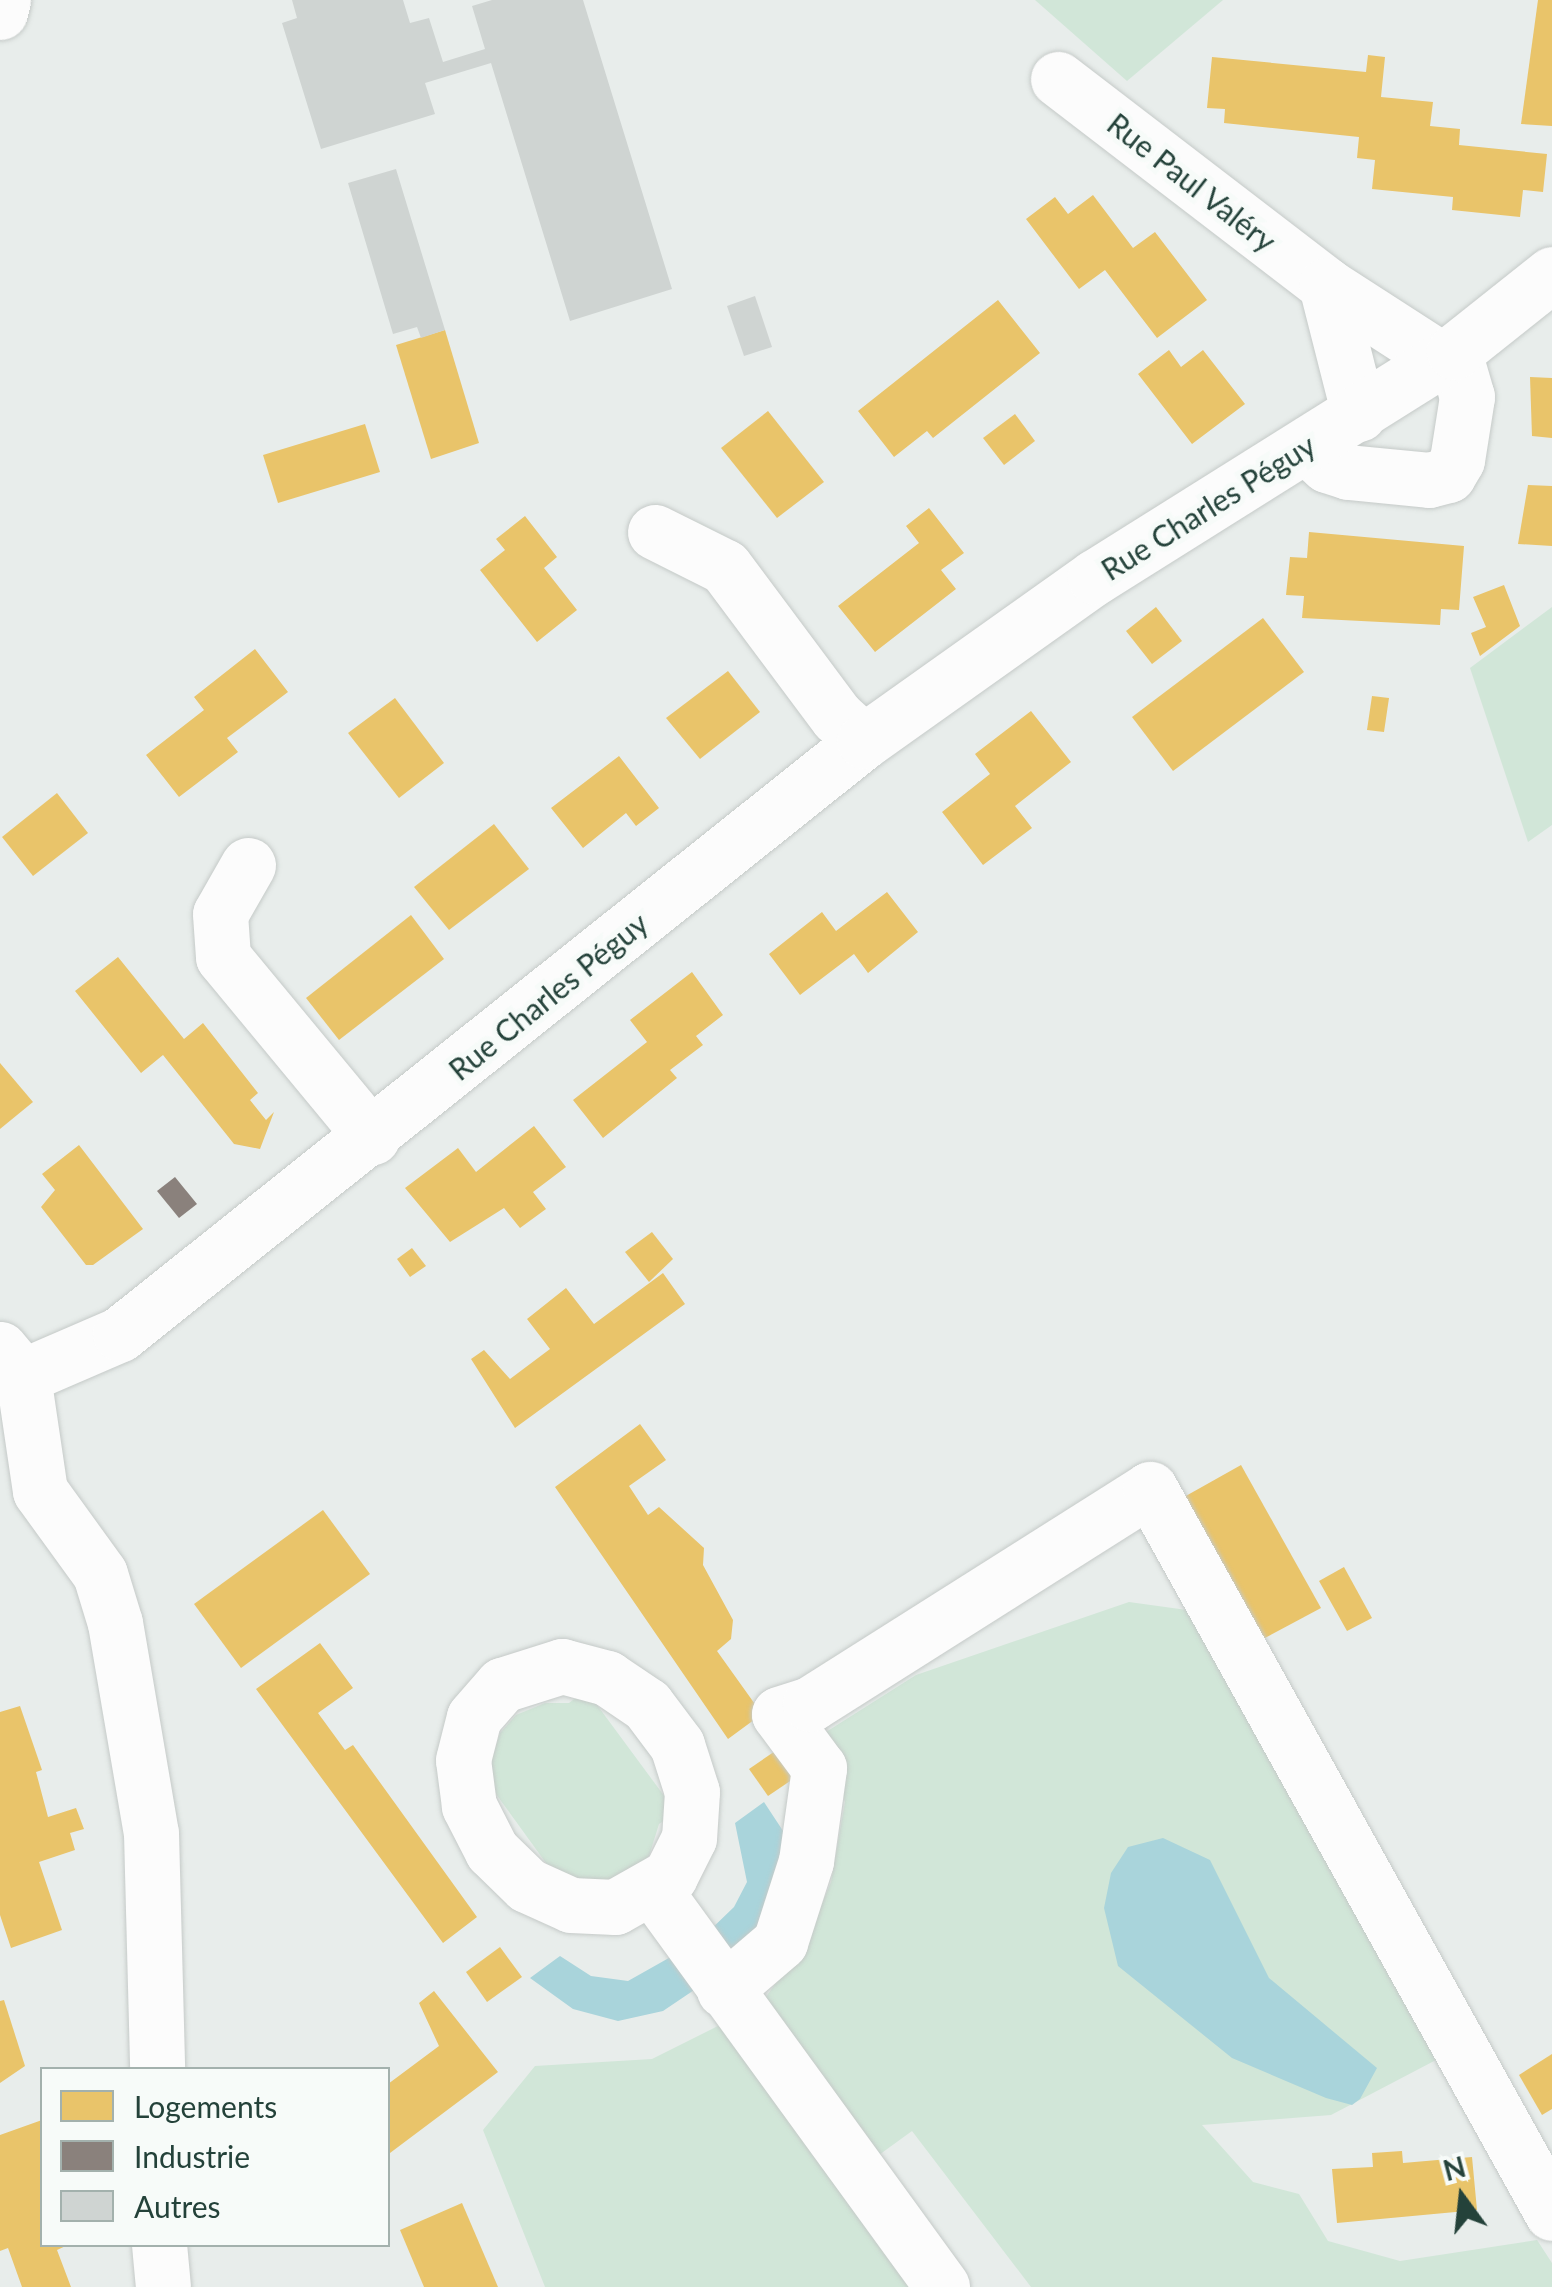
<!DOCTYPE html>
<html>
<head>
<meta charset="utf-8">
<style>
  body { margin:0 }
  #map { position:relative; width:1552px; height:2287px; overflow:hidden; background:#e8edeb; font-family:Lato,sans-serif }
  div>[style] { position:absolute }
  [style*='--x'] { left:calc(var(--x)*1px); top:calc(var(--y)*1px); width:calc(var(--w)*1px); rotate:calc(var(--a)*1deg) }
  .green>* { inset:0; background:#d1e6d8 }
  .water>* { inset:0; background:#a9d4db }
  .homes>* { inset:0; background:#e9c46a }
  .industry>* { inset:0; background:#8a817c }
  .building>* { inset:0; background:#cfd4d2 }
  .roads { filter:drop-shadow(0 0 2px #c5cac8) drop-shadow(0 0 2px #c5cac8) }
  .minor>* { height:55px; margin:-27.5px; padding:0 27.5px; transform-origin:27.5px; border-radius:27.5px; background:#fcfcfc }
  span { translate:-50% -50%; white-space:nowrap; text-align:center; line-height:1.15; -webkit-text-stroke:10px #f7fbf9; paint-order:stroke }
  .street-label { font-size:30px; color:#24423a }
  .legend { position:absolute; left:40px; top:2067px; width:350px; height:180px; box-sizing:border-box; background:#f7fbf9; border:2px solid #a3b1ad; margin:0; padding:12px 18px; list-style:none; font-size:30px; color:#24423a }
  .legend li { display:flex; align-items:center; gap:20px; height:50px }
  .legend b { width:50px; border:2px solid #a3b1ad }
  .north { position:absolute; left:1412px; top:2147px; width:100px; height:100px; -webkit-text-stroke:8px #f7fbf9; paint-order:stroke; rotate:345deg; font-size:28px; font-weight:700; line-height:40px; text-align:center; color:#24423a }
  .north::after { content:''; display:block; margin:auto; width:35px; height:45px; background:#24423a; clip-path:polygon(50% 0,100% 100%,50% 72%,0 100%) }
</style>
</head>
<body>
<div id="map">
  <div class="green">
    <div style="clip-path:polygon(1035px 0,1223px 0,1127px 81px)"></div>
    <div style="clip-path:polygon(1552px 607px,1552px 825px,1528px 842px,1470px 668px)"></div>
    <div style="clip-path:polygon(1129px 1602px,1194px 1611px,1436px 2060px,1331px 2115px,1202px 2125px,1253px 2182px,1299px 2194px,1328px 2241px,1400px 2261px,1537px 2240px,1552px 2263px,1552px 2287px,1031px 2287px,912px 2131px,872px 2160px,760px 2005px,807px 1940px,831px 1882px,845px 1802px,826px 1732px,916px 1675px)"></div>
    <div style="clip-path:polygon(586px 1690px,676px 1812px,659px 1824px,649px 1856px,628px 1875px,567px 1892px,478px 1769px,492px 1758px,500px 1733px,516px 1715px,545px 1703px,569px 1703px)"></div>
    <div style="clip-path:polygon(720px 2025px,929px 2287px,545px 2287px,483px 2130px,535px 2066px,652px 2059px)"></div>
  </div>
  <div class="water">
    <div style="clip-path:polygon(764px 1802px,789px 1840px,794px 1878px,730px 1965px,706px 1934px,734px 1907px,747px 1882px,735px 1823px)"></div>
    <div style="clip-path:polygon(1163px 1838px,1210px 1860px,1269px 1978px,1377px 2068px,1360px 2099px,1352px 2105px,1326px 2098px,1232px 2058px,1118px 1966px,1104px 1908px,1111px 1873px,1128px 1847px)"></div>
    <div style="clip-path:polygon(683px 1950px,706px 1982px,663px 2011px,618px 2021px,573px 2009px,530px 1978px,560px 1956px,591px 1976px,628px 1981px)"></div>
  </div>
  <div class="homes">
    <div style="clip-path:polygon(1538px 0,1552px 0,1552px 126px,1521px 124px)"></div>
    <div style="clip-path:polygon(1368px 55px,1385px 57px,1381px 97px,1433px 102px,1430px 126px,1460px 129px,1459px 145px,1547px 154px,1543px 192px,1523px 190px,1520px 217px,1452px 210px,1453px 197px,1372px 189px,1375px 160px,1357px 158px,1359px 137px,1224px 123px,1225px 109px,1207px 108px,1212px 57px,1366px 72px)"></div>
    <div style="clip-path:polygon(1093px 195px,1133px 248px,1155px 232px,1207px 300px,1157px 338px,1105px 270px,1079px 289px,1026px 219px,1055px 197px,1068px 214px)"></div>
    <div style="clip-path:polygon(998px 300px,1040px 353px,933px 438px,927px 431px,894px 457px,858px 411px)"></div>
    <div style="clip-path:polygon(445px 330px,479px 443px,431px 459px,396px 345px)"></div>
    <div style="clip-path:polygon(1169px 350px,1181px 367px,1203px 350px,1245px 404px,1192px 444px,1138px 374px)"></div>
    <div style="clip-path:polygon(1530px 377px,1552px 378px,1552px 438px,1532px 436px)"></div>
    <div style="clip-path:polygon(768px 411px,824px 482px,777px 518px,721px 448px)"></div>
    <div style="clip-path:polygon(1015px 414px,1035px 441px,1004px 465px,983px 438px)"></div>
    <div style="clip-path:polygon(365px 424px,380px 472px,278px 503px,263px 455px)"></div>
    <div style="clip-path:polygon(1528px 485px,1552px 486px,1552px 546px,1518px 544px)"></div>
    <div style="clip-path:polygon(929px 508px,964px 553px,941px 570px,956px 589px,875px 652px,838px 606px,919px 543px,906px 526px)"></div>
    <div style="clip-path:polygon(525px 516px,557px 557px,544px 568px,577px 610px,537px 642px,480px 570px,505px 550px,496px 539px)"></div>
    <div style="clip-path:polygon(1309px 532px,1464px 546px,1459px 610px,1441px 609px,1440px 625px,1302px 618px,1304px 596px,1286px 595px,1290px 557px,1307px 558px)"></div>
    <div style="clip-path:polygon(1504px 585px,1520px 626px,1480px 656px,1471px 633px,1486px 627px,1473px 597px)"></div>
    <div style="clip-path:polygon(1156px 607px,1182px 641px,1152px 664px,1126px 631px)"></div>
    <div style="clip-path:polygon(1263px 618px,1304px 672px,1173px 771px,1132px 717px)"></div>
    <div style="clip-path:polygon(255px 649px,288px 692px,227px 738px,238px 752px,179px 797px,146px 755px,204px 710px,194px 697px)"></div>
    <div style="clip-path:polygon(728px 671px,760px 712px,700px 759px,666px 718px)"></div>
    <div style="clip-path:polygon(1372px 696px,1389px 698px,1384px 732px,1367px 730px)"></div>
    <div style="clip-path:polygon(395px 698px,444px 763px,399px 798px,348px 733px)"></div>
    <div style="clip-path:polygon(1031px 711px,1071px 762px,1015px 806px,1032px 828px,983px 865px,942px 812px,990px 774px,975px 754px)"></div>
    <div style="clip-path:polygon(619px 756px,659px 808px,636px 826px,626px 813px,583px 848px,551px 808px)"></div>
    <div style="clip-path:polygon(57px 793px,88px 833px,33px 876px,2px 837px)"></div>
    <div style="clip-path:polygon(494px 824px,529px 869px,449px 930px,414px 887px)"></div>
    <div style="clip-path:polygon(887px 892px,918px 932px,868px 973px,854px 954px,800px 995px,769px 954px,822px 912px,836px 931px)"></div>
    <div style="clip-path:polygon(411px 915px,444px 959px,339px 1040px,306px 998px)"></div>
    <div style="clip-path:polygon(118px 957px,184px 1039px,203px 1023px,258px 1093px,250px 1100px,266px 1120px,274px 1112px,260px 1149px,234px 1144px,163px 1055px,141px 1073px,75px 991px)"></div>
    <div style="clip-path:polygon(692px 972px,723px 1015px,696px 1036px,703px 1045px,670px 1070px,677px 1078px,603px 1138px,573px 1100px,647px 1042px,630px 1020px)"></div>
    <div style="clip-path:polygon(0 1063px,33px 1102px,0 1129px)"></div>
    <div style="clip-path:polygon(534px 1126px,566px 1167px,533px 1192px,546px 1209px,520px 1228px,504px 1208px,450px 1242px,405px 1188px,458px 1148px,476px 1172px)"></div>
    <div style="clip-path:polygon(79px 1145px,143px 1229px,93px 1265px,86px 1265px,41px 1207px,55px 1190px,42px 1174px)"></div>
    <div style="clip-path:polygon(652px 1232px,673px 1259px,649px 1282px,625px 1252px)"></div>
    <div style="clip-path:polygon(412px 1248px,426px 1266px,410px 1277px,397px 1259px)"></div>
    <div style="clip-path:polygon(663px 1273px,685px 1304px,515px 1428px,471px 1359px,484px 1350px,510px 1379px,550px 1349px,527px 1319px,566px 1288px,594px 1324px)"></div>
    <div style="clip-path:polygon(640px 1424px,666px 1460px,629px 1486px,648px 1515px,659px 1507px,704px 1548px,703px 1565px,733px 1620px,731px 1639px,717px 1651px,762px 1714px,728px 1739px,555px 1487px)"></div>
    <div style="clip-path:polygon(1241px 1465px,1321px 1608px,1263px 1639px,1184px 1497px)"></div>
    <div style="clip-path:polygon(323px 1510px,370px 1574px,241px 1668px,194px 1604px)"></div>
    <div style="clip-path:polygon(1344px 1567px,1372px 1618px,1347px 1631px,1319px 1581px)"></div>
    <div style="clip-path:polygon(320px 1643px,353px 1688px,318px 1713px,345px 1750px,353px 1745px,477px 1917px,443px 1943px,256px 1689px)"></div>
    <div style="clip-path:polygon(20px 1706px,42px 1770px,36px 1772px,48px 1817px,76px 1808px,84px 1829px,70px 1833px,75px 1850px,39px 1862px,62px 1930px,11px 1948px,0 1915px,0 1712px)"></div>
    <div style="clip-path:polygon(784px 1745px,805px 1771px,768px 1796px,749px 1769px)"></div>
    <div style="clip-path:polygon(500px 1947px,522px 1977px,487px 2002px,466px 1972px)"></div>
    <div style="clip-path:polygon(434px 1991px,498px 2072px,390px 2153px,388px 2084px,439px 2046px,419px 2003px)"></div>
    <div style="clip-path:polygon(4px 2000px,25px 2066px,0 2083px,0 2001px)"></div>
    <div style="clip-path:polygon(1552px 2054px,1552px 2109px,1542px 2115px,1519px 2075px)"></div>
    <div style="clip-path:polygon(42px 2120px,42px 2244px,70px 2244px,57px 2250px,71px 2287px,22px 2287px,8px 2248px,0 2251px,0 2135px)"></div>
    <div style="clip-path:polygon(1402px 2151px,1403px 2163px,1472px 2157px,1477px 2210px,1337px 2223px,1332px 2169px,1373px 2167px,1372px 2153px)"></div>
    <div style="clip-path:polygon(462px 2203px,498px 2287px,424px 2287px,400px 2230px)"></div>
  </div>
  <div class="industry">
    <div style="clip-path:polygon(175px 1177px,197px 1204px,179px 1218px,157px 1191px)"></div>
  </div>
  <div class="building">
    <div style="clip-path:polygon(292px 0,403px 0,410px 23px,429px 18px,443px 62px,485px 49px,472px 6px,492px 0,583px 0,672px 289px,570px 321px,491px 63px,425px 83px,435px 114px,321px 149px,282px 23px,297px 18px)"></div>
    <div style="clip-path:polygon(396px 169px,445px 330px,421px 338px,417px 327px,393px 334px,348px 183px)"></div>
    <div style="clip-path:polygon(755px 296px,772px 347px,744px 356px,727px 306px)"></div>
  </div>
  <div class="roads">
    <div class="minor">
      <div style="--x:0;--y:12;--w:12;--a:-76"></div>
      <div style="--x:1058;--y:79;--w:338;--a:37.5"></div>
      <div style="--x:1326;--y:285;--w:138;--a:32.9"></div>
      <div style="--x:1326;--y:285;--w:133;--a:75.7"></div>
      <div style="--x:1306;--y:446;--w:28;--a:42"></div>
      <div style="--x:1327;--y:465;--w:22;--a:18"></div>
      <div style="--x:1348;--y:472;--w:81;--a:5.6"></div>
      <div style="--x:1429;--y:480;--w:20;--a:-15"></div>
      <div style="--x:1448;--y:475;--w:17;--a:-59"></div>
      <div style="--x:1457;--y:460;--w:64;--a:-81"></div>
      <div style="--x:1467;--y:397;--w:47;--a:-106.1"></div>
      <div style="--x:655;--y:532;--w:78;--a:26.6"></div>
      <div style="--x:725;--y:567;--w:187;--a:53.3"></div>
      <div style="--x:837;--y:717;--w:36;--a:42"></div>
      <div style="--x:248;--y:865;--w:56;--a:119.7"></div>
      <div style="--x:220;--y:914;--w:43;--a:86"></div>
      <div style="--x:223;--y:957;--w:234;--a:50.4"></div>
      <div style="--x:0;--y:1349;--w:35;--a:50"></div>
      <div style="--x:23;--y:1376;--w:116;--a:81.6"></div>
      <div style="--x:40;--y:1491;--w:102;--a:54.1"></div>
      <div style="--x:100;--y:1574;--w:51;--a:73"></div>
      <div style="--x:115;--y:1623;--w:213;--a:80.3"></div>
      <div style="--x:151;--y:1833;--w:237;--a:88.5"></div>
      <div style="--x:23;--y:1376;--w:106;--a:-23.4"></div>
      <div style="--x:120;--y:1334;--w:951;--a:-38.56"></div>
      <div style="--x:864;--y:741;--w:283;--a:-35.4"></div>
      <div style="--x:1095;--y:577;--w:424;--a:-32.1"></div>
      <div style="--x:1454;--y:352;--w:125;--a:-38.5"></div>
      <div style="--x:562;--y:1666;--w:47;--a:14.9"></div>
      <div style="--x:607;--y:1678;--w:48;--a:34"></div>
      <div style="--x:647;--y:1705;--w:50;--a:53.1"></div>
      <div style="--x:677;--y:1745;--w:49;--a:72.3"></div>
      <div style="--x:692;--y:1792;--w:46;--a:93.7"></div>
      <div style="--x:689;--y:1838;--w:42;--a:116.6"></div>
      <div style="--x:670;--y:1876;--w:63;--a:150.6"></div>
      <div style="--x:615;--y:1907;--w:44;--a:-177.4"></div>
      <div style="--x:571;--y:1905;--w:48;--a:-155.6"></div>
      <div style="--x:527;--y:1885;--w:49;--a:-135.8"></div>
      <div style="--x:492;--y:1851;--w:51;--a:-117.1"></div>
      <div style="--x:469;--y:1806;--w:46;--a:-97.4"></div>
      <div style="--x:463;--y:1760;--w:44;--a:-75.7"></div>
      <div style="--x:474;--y:1717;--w:43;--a:-48.8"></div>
      <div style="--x:502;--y:1685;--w:63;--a:-17.6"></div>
      <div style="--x:654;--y:1890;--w:490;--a:54"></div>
      <div style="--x:724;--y:1990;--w:74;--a:-40.6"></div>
      <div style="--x:780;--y:1942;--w:85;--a:-72.2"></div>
      <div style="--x:806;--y:1861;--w:94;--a:-82"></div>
      <div style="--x:819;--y:1768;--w:67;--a:-126.5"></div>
      <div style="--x:779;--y:1714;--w:33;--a:-18"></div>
      <div style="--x:810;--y:1704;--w:402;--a:-32.3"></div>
      <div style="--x:1150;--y:1489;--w:828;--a:60.96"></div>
      <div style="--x:159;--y:2244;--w:43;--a:84.7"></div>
    </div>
  </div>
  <div class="street-label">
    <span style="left:1192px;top:182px;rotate:38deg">Rue Paul Valéry</span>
    <span style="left:1208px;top:507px;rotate:-32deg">Rue Charles Péguy</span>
    <span style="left:548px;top:996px;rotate:-39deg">Rue Charles Péguy</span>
  </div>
  <ul class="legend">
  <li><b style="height:28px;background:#e9c46a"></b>Logements</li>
  <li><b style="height:28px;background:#8a817c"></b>Industrie</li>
  <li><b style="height:28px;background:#cfd4d2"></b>Autres</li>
  </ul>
  <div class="north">N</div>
</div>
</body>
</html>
